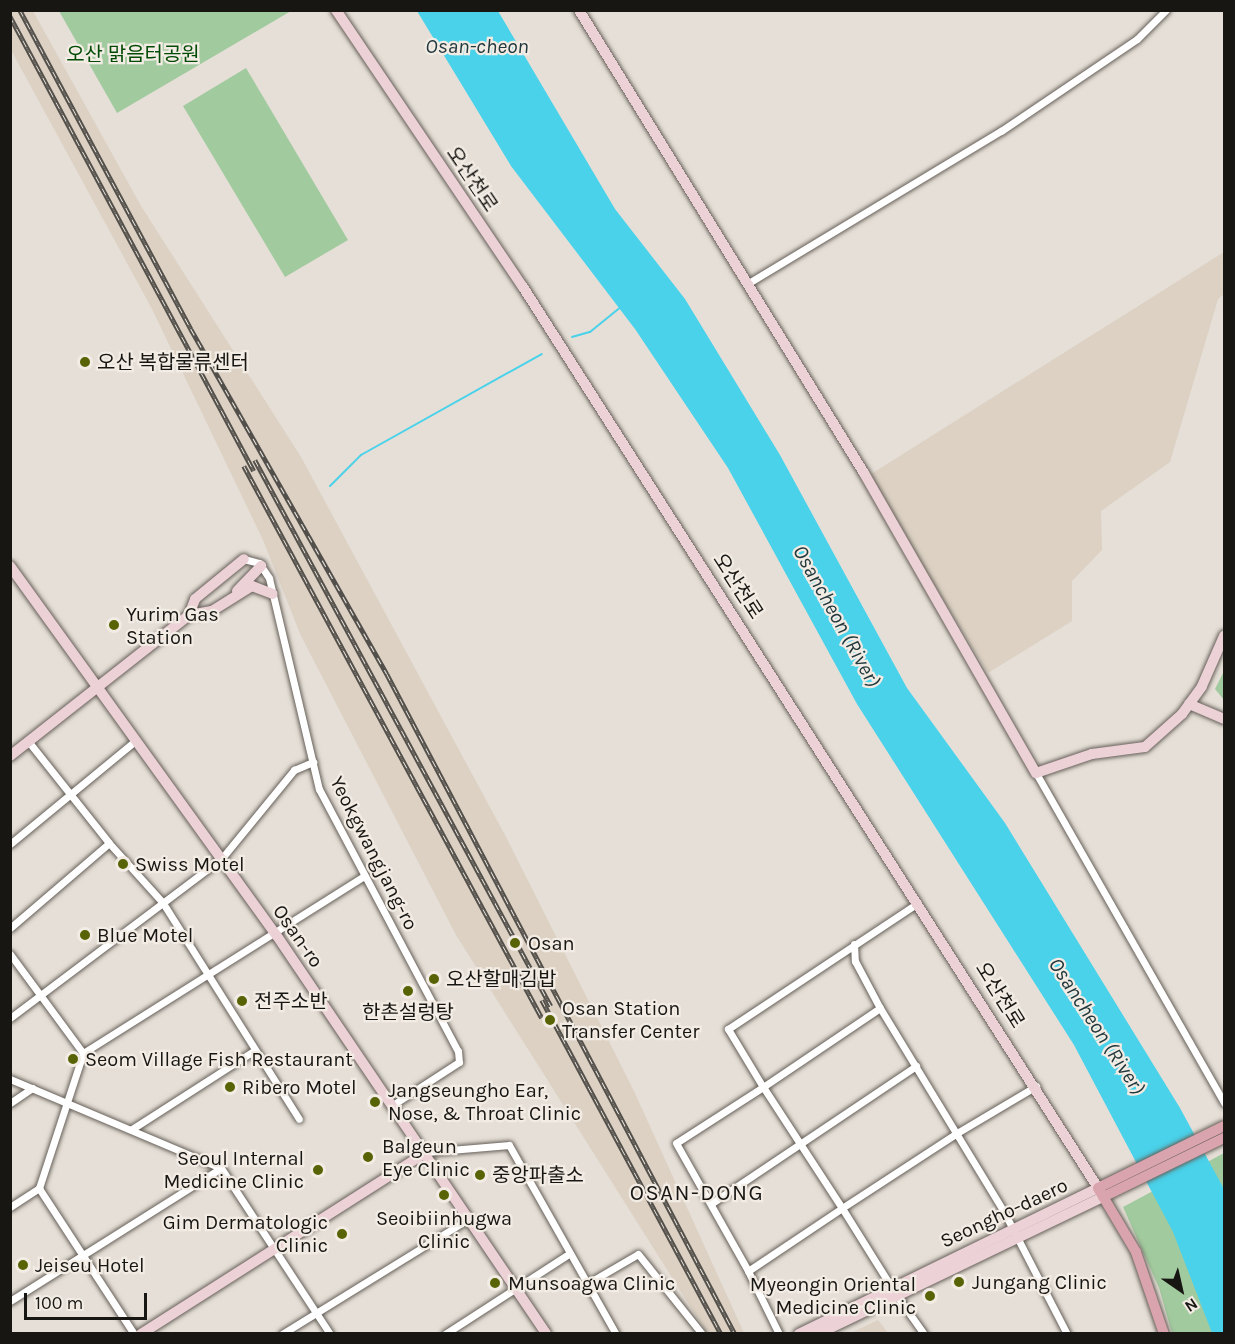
<!DOCTYPE html>
<html>
<head>
<meta charset="utf-8">
<style>
  body { margin:0 }
  #map { position:relative; width:1235px; height:1344px; overflow:hidden; background:#e5dfd7; font-family:Karla,"Noto Sans KR",sans-serif }
  div>[style] { position:absolute }
  [style*='--x'] { left:calc(var(--x)*1px); top:calc(var(--y)*1px); width:calc(var(--w)*1px); rotate:calc(var(--a)*1deg) }
  .built>* { inset:0; background:#dcd1c3 }
  .green>* { inset:0; background:#a2ca9f }
  .water>* { inset:0; background:#49d2ea }
  .stream>* { height:2px; margin:-1px; padding:0 1px; transform-origin:1px; border-radius:1px; background:#49d2ea }
  .roads { filter:drop-shadow(0 0 2px #666059) drop-shadow(0 0 2px #666059) }
  .street>* { height:7px; margin:-3.5px; padding:0 3.5px; transform-origin:3.5px; border-radius:3.5px; background:#fff }
  .secondary>* { height:10px; margin:-5px; padding:0 5px; transform-origin:5px; border-radius:5px; background:#ecd1d6 }
  .primary>* { height:10px; margin:-5px; padding:0 5px; transform-origin:5px; border-radius:5px; background:#d9a4ad }
  .rail>* { height:4.5px; margin-top:-2.25px; transform-origin:0; background:repeating-linear-gradient(90deg,#f2ece4 0 7px,#53504b 0 14px); box-sizing:border-box; border-block:2px solid #53504b }
  .dots>* { width:16px; height:16px; translate:-50% -50%; box-sizing:border-box; border:3px solid #f2ece4; border-radius:50% }
  span { translate:-50% -50%; white-space:nowrap; text-align:center; line-height:1.15; -webkit-text-stroke:4.5px #f2ece4; paint-order:stroke }
  .park-label { font-size:20px; color:#004b04 }
  .street-label { font-size:20px; color:#181613 }
  .poi-label { font-size:20px; color:#181613 }
  .left { translate:0 -50%; text-align:left }
  .right { translate:-100% -50%; text-align:right }
  .water-label { font-size:21px; color:#21383d; font-style:italic }
  .quarter-label { font-size:22px; color:#181613; letter-spacing:1.5px }
  .frame { position:absolute; inset:0; border:12px solid #181613; pointer-events:none }
  .north { position:absolute; left:1151px; top:1260px; width:60px; height:60px; -webkit-text-stroke:4px #f2ece4; paint-order:stroke; rotate:146deg; font-size:16px; font-weight:700; line-height:24px; text-align:center; color:#181613 }
  .north::after { content:''; display:block; margin:auto; width:21px; height:27px; background:#181613; clip-path:polygon(50% 0,100% 100%,50% 72%,0 100%) }
  .scale { position:absolute; left:24px; top:1293px; width:123px; height:27px; box-sizing:border-box; border:3px solid #181613; border-top:0; padding-left:8px; font-size:18px; line-height:21px; white-space:nowrap; color:#181613; -webkit-text-stroke:4px #f2ece4; paint-order:stroke }
</style>
</head>
<body>
<div id="map">
  <div class="built">
    <div style="clip-path:polygon(11px 10px,33px 11px,141px 206px,301px 457px,506px 837px,633px 1089px,744px 1333px,707px 1333px,456px 935px,301px 636px,263px 540px,152px 309px,11px 50px)"></div>
    <div style="clip-path:polygon(1224px 252px,1224px 294px,1218px 299px,1170px 462px,1101px 511px,1102px 550px,1072px 581px,1072px 621px,988px 673px,868px 476px)"></div>
    <div style="clip-path:polygon(878px 1320px,888px 1333px,851px 1333px)"></div>
  </div>
  <div class="green">
    <div style="clip-path:polygon(59px 11px,291px 11px,117px 113px)"></div>
    <div style="clip-path:polygon(246px 68px,348px 240px,285px 277px,183px 106px)"></div>
    <div style="clip-path:polygon(1224px 671px,1224px 700px,1215px 689px)"></div>
    <div style="clip-path:polygon(1224px 1153px,1224px 1333px,1172px 1333px,1159px 1288px,1123px 1207px)"></div>
  </div>
  <div class="water">
    <div style="clip-path:polygon(417px 11px,498px 11px,615px 209px,685px 299px,780px 455px,907px 688px,1005px 823px,1180px 1108px,1224px 1189px,1224px 1333px,1212px 1333px,1173px 1232px,1074px 1045px,857px 704px,728px 468px,635px 329px,511px 166px)"></div>
  </div>
  <div class="stream">
    <div style="--x:572;--y:337;--w:19;--a:-16"></div>
    <div style="--x:590;--y:332;--w:38;--a:-39"></div>
    <div style="--x:330;--y:486;--w:44;--a:-45"></div>
    <div style="--x:361;--y:455;--w:207;--a:-29.2"></div>
  </div>
  <div class="roads">
    <div class="street">
      <div style="--x:747;--y:284;--w:297;--a:-31.1"></div>
      <div style="--x:1001;--y:131;--w:164;--a:-34.1"></div>
      <div style="--x:1137;--y:39;--w:41;--a:-45"></div>
      <div style="--x:244;--y:559;--w:16;--a:15"></div>
      <div style="--x:259;--y:563;--w:18;--a:56"></div>
      <div style="--x:269;--y:578;--w:217;--a:76.7"></div>
      <div style="--x:319;--y:789;--w:297;--a:62.1"></div>
      <div style="--x:458;--y:1051;--w:11;--a:85"></div>
      <div style="--x:459;--y:1062;--w:77;--a:147.1"></div>
      <div style="--x:28;--y:741;--w:130;--a:51.5"></div>
      <div style="--x:1036;--y:773;--w:380;--a:60.3"></div>
      <div style="--x:10;--y:844;--w:162;--a:-39.5"></div>
      <div style="--x:10;--y:928;--w:130;--a:-40.6"></div>
      <div style="--x:109;--y:843;--w:81;--a:48"></div>
      <div style="--x:163;--y:903;--w:255;--a:57.8"></div>
      <div style="--x:854;--y:944;--w:17;--a:87"></div>
      <div style="--x:855;--y:961;--w:53;--a:62"></div>
      <div style="--x:880;--y:1008;--w:237;--a:58.7"></div>
      <div style="--x:1003;--y:1210;--w:140;--a:62.7"></div>
      <div style="--x:10;--y:954;--w:123;--a:53.6"></div>
      <div style="--x:880;--y:1008;--w:141;--a:146"></div>
      <div style="--x:763;--y:1087;--w:68;--a:-121.1"></div>
      <div style="--x:728;--y:1029;--w:228;--a:-33.6"></div>
      <div style="--x:10;--y:1018;--w:266;--a:-37"></div>
      <div style="--x:222;--y:858;--w:114;--a:-50.7"></div>
      <div style="--x:294;--y:770;--w:21;--a:-23"></div>
      <div style="--x:10;--y:1079;--w:229;--a:22.9"></div>
      <div style="--x:221;--y:1168;--w:199;--a:56.7"></div>
      <div style="--x:10;--y:1103;--w:27;--a:-34"></div>
      <div style="--x:132;--y:1129;--w:146;--a:-32.7"></div>
      <div style="--x:427;--y:1152;--w:82;--a:-4.9"></div>
      <div style="--x:509;--y:1145;--w:217;--a:60.5"></div>
      <div style="--x:712;--y:1203;--w:246;--a:-33.9"></div>
      <div style="--x:10;--y:1207;--w:35;--a:-33"></div>
      <div style="--x:748;--y:1271;--w:70;--a:63.8"></div>
      <div style="--x:585;--y:1285;--w:61;--a:-30.3"></div>
      <div style="--x:638;--y:1254;--w:102;--a:51.3"></div>
      <div style="--x:10;--y:1301;--w:249;--a:-32.2"></div>
      <div style="--x:134;--y:1334;--w:174;--a:-123.1"></div>
      <div style="--x:39;--y:1188;--w:142;--a:-71.9"></div>
      <div style="--x:83;--y:1053;--w:331;--a:-32.2"></div>
      <div style="--x:282;--y:1334;--w:221;--a:-31.7"></div>
      <div style="--x:445;--y:1334;--w:145;--a:-32.9"></div>
      <div style="--x:924;--y:1334;--w:47;--a:-125.4"></div>
      <div style="--x:897;--y:1296;--w:104;--a:-122"></div>
      <div style="--x:842;--y:1208;--w:145;--a:-123.1"></div>
      <div style="--x:763;--y:1087;--w:103;--a:147.2"></div>
      <div style="--x:676;--y:1143;--w:147;--a:60.6"></div>
      <div style="--x:748;--y:1271;--w:113;--a:-33.8"></div>
      <div style="--x:842;--y:1208;--w:137;--a:-33.1"></div>
      <div style="--x:957;--y:1133;--w:92;--a:-30.7"></div>
    </div>
    <div class="secondary">
      <div style="--x:336;--y:10;--w:334;--a:56"></div>
      <div style="--x:523;--y:287;--w:1069;--a:57.45"></div>
      <div style="--x:1098;--y:1188;--w:333;--a:154"></div>
      <div style="--x:579;--y:10;--w:544;--a:58.39"></div>
      <div style="--x:864;--y:473;--w:346;--a:60.2"></div>
      <div style="--x:1036;--y:773;--w:59;--a:-18.7"></div>
      <div style="--x:1092;--y:754;--w:53;--a:-7.5"></div>
      <div style="--x:1145;--y:747;--w:50;--a:-41.7"></div>
      <div style="--x:1182;--y:714;--w:34;--a:-54"></div>
      <div style="--x:1202;--y:686;--w:55;--a:-66.3"></div>
      <div style="--x:10;--y:566;--w:456;--a:54.2"></div>
      <div style="--x:277;--y:936;--w:480;--a:55.9"></div>
      <div style="--x:237;--y:591;--w:35;--a:-46"></div>
      <div style="--x:189;--y:615;--w:17;--a:-69"></div>
      <div style="--x:195;--y:599;--w:63;--a:-39.2"></div>
      <div style="--x:1189;--y:704;--w:38;--a:23"></div>
      <div style="--x:10;--y:756;--w:228;--a:-38.2"></div>
      <div style="--x:189;--y:615;--w:23;--a:-10"></div>
      <div style="--x:212;--y:611;--w:47;--a:-32"></div>
      <div style="--x:252;--y:586;--w:22;--a:21"></div>
      <div style="--x:141;--y:1334;--w:339;--a:-32.5"></div>
      <div style="--x:818;--y:1334;--w:316;--a:-25.7"></div>
    </div>
    <div class="primary">
      <div style="--x:1103;--y:1197;--w:135;--a:-26"></div>
      <div style="--x:1164;--y:1334;--w:87;--a:-108.9"></div>
      <div style="--x:1136;--y:1252;--w:74;--a:-120.7"></div>
      <div style="--x:1098;--y:1188;--w:140;--a:-26.2"></div>
    </div>
  </div>
  <div class="rail">
    <div style="--x:20;--y:10;--w:362;--a:61.8"></div>
    <div style="--x:191;--y:329;--w:397;--a:60.4"></div>
    <div style="--x:387;--y:674;--w:746;--a:62.2"></div>
    <div style="--x:10;--y:16;--w:516;--a:61.8"></div>
    <div style="--x:255;--y:460;--w:621;--a:61.54"></div>
    <div style="--x:244;--y:466;--w:627;--a:61.64"></div>
    <div style="--x:542;--y:1000;--w:379;--a:61.8"></div>
  </div>
  <div class="dots">
    <div style="left:85px;top:362px;background:#576304"></div>
    <div style="left:114px;top:625px;background:#576304"></div>
    <div style="left:123px;top:864px;background:#576304"></div>
    <div style="left:85px;top:935px;background:#576304"></div>
    <div style="left:515px;top:943px;background:#576304"></div>
    <div style="left:434px;top:979px;background:#576304"></div>
    <div style="left:408px;top:991px;background:#576304"></div>
    <div style="left:242px;top:1001px;background:#576304"></div>
    <div style="left:550px;top:1020px;background:#576304"></div>
    <div style="left:73px;top:1059px;background:#576304"></div>
    <div style="left:230px;top:1087px;background:#576304"></div>
    <div style="left:375px;top:1102px;background:#576304"></div>
    <div style="left:368px;top:1157px;background:#576304"></div>
    <div style="left:318px;top:1170px;background:#576304"></div>
    <div style="left:480px;top:1175px;background:#576304"></div>
    <div style="left:444px;top:1195px;background:#576304"></div>
    <div style="left:342px;top:1234px;background:#576304"></div>
    <div style="left:23px;top:1265px;background:#576304"></div>
    <div style="left:959px;top:1282px;background:#576304"></div>
    <div style="left:495px;top:1283px;background:#576304"></div>
    <div style="left:930px;top:1296px;background:#576304"></div>
  </div>
  <div class="park-label">
    <span style="left:133px;top:54px">오산 맑음터공원</span>
  </div>
  <div class="street-label">
    <span style="left:472px;top:179px;rotate:56deg">오산천로</span>
    <span style="left:738px;top:586px;rotate:57deg">오산천로</span>
    <span style="left:374px;top:853px;rotate:63deg">Yeokgwangjang-ro</span>
    <span style="left:298px;top:936px;rotate:55deg">Osan-ro</span>
    <span style="left:1000px;top:995px;rotate:58deg">오산천로</span>
    <span style="left:1004px;top:1213px;rotate:-25deg">Seongho-daero</span>
  </div>
  <div class="poi-label">
    <span class="left" style="left:97px;top:362px">오산 복합물류센터</span>
    <span class="left" style="left:126px;top:626px">Yurim Gas<br>Station</span>
    <span class="left" style="left:135px;top:864px">Swiss Motel</span>
    <span class="left" style="left:97px;top:935px">Blue Motel</span>
    <span class="left" style="left:528px;top:943px">Osan</span>
    <span class="left" style="left:446px;top:979px">오산할매김밥</span>
    <span class="left" style="left:254px;top:1001px">전주소반</span>
    <span class="left" style="left:562px;top:1020px">Osan Station<br>Transfer Center</span>
    <span style="left:408px;top:1012px">한촌설렁탕</span>
    <span class="left" style="left:85px;top:1059px">Seom Village Fish Restaurant</span>
    <span class="left" style="left:242px;top:1087px">Ribero Motel</span>
    <span class="left" style="left:388px;top:1102px">Jangseungho Ear,<br>Nose, &amp; Throat Clinic</span>
    <span class="left" style="left:382px;top:1158px">Balgeun<br>Eye Clinic</span>
    <span class="right" style="left:304px;top:1170px">Seoul Internal<br>Medicine Clinic</span>
    <span class="left" style="left:492px;top:1175px">중앙파출소</span>
    <span style="left:444px;top:1230px">Seoibiinhugwa<br>Clinic</span>
    <span class="right" style="left:328px;top:1234px">Gim Dermatologic<br>Clinic</span>
    <span class="left" style="left:35px;top:1265px">Jeiseu Hotel</span>
    <span class="left" style="left:972px;top:1282px">Jungang Clinic</span>
    <span class="left" style="left:508px;top:1283px">Munsoagwa Clinic</span>
    <span class="right" style="left:916px;top:1296px">Myeongin Oriental<br>Medicine Clinic</span>
  </div>
  <div class="water-label">
    <span style="left:477px;top:46px">Osan-cheon</span>
    <span style="left:837px;top:616px;rotate:61deg">Osancheon (River)</span>
    <span style="left:1097px;top:1026px;rotate:57deg">Osancheon (River)</span>
  </div>
  <div class="quarter-label">
    <span style="left:697px;top:1194px">OSAN-DONG</span>
  </div>
  <div class="frame"></div>
  <div class="north">N</div>
  <div class="scale">100 m</div>
</div>
</body>
</html>
